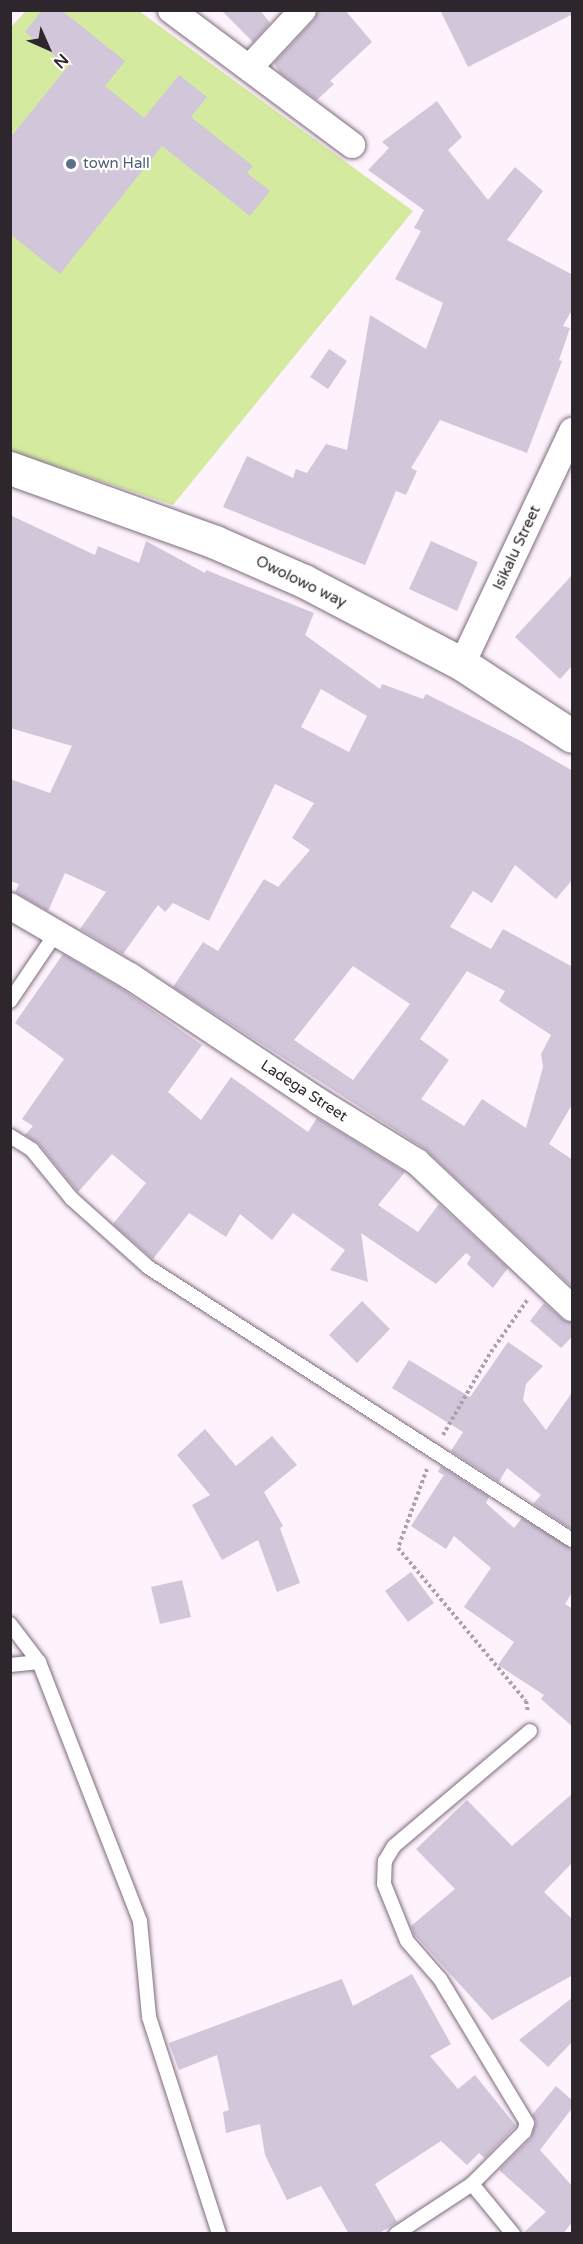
<!DOCTYPE html>
<html>
<head>
<meta charset="utf-8">
<style>
  body { margin:0 }
  #map { position:relative; width:583px; height:2244px; overflow:hidden; background:#fef2fd; font-family:"Varela Round",sans-serif }
  div>[style] { position:absolute }
  [style*='--x'] { left:calc(var(--x)*1px); top:calc(var(--y)*1px); width:calc(var(--w)*1px); rotate:calc(var(--a)*1deg) }
  .green>* { inset:0; background:#d4ea9f }
  .building>* { inset:0; background:#d2c6db }
  .path>* { height:4px; margin-top:-2px; transform-origin:0; background:repeating-linear-gradient(90deg,#aba1aa 0 3px,transparent 0 6px) }
  .roads { filter:drop-shadow(0 0 2px #7e6c7c) drop-shadow(0 0 2px #7e6c7c) }
  .lane>* { height:14px; margin:-7px; padding:0 7px; transform-origin:7px; border-radius:7px; background:#fff }
  .street>* { height:26px; margin:-13px; padding:0 13px; transform-origin:13px; border-radius:13px; background:#fff }
  .secondary>* { height:33px; margin:-16.5px; padding:0 16.5px; transform-origin:16.5px; border-radius:16.5px; background:#fff }
  .dots>* { width:16px; height:16px; translate:-50% -50%; box-sizing:border-box; border:3px solid #fff; border-radius:50% }
  span { translate:-50% -50%; white-space:nowrap; text-align:center; line-height:1.15; -webkit-text-stroke:4.5px #fff; paint-order:stroke }
  .service-label { font-size:15px; color:#4e5e75 }
  .left { translate:0 -50%; text-align:left }
  .street-label { font-size:15px; color:#2e262d }
  .frame { position:absolute; inset:0; border:12px solid #2e262d; pointer-events:none }
  .north { position:absolute; left:18px; top:18px; width:60px; height:60px; -webkit-text-stroke:4px #fff; paint-order:stroke; rotate:135deg; font-size:16px; font-weight:700; line-height:24px; text-align:center; color:#2e262d }
  .north::after { content:''; display:block; margin:auto; width:21px; height:27px; background:#2e262d; clip-path:polygon(50% 0,100% 100%,50% 72%,0 100%) }
</style>
</head>
<body>
<div id="map">
  <div class="green">
    <div style="clip-path:polygon(26px 11px,139px 11px,413px 211px,173px 505px,11px 451px,10px 28px)"></div>
  </div>
  <div class="building">
    <div style="clip-path:polygon(42px 10px,61px 10px,125px 61px,105px 86px,144px 118px,179px 75px,207px 97px,191px 117px,253px 166px,247px 173px,270px 191px,250px 216px,162px 146px,60px 274px,10px 234px,10px 138px,68px 66px,25px 32px)"></div>
    <div style="clip-path:polygon(221px 10px,260px 10px,270px 23px,253px 42px)"></div>
    <div style="clip-path:polygon(318px 10px,345px 10px,372px 42px,330px 81px,334px 84px,317px 100px,280px 73px,274px 63px,314px 20px)"></div>
    <div style="clip-path:polygon(440px 10px,573px 10px,573px 14px,468px 67px)"></div>
    <div style="clip-path:polygon(437px 101px,462px 137px,448px 150px,488px 200px,515px 167px,543px 191px,507px 240px,573px 275px,573px 308px,563px 326px,570px 328px,559px 360px,562px 361px,527px 453px,440px 420px,411px 468px,417px 471px,406px 495px,396px 491px,365px 565px,223px 507px,247px 456px,293px 478px,296px 469px,307px 473px,326px 444px,347px 450px,370px 315px,426px 349px,443px 303px,395px 279px,421px 231px,414px 228px,424px 210px,368px 170px,389px 148px,382px 142px)"></div>
    <div style="clip-path:polygon(329px 349px,347px 361px,328px 389px,310px 377px)"></div>
    <div style="clip-path:polygon(evenodd,10px 515px,95px 555px,98px 546px,139px 563px,146px 541px,205px 573px,206px 570px,314px 613px,305px 635px,380px 689px,382px 684px,423px 699px,426px 694px,519px 740px,573px 771px,573px 879px,556px 899px,515px 865px,492px 903px,473px 891px,450px 927px,491px 949px,503px 929px,573px 967px,573px 1103px,549px 1144px,573px 1160px,573px 1288px,425px 1149px,173px 987px,203px 942px,218px 951px,264px 879px,278px 887px,310px 850px,292px 838px,314px 803px,275px 784px,209px 921px,173px 903px,165px 912px,158px 905px,123px 954px,80px 929px,106px 892px,65px 873px,48px 911px,15px 892px,19px 884px,10px 881px,10px 779px,50px 793px,72px 746px,10px 728px,10px 515px,321px 689px,367px 716px,349px 752px,301px 727px,321px 689px,10px 515px,353px 966px,410px 1004px,353px 1080px,294px 1040px,353px 966px,10px 515px,467px 971px,505px 991px,499px 1001px,551px 1035px,541px 1054px,543px 1067px,526px 1128px,482px 1099px,464px 1126px,421px 1099px,449px 1060px,420px 1039px,467px 971px)"></div>
    <div style="clip-path:polygon(431px 541px,478px 562px,457px 611px,409px 589px)"></div>
    <div style="clip-path:polygon(573px 574px,573px 665px,560px 679px,515px 637px)"></div>
    <div style="clip-path:polygon(63px 954px,122px 989px,202px 1045px,168px 1092px,201px 1120px,231px 1077px,308px 1132px,317px 1118px,405px 1172px,378px 1205px,418px 1232px,439px 1204px,508px 1268px,493px 1288px,467px 1264px,471px 1257px,466px 1253px,436px 1284px,361px 1233px,368px 1282px,330px 1270px,345px 1250px,293px 1213px,272px 1240px,240px 1214px,226px 1237px,189px 1213px,153px 1259px,113px 1224px,146px 1183px,112px 1154px,78px 1192px,39px 1144px,25px 1135px,33px 1126px,22px 1119px,64px 1059px,15px 1023px)"></div>
    <div style="clip-path:polygon(362px 1301px,390px 1329px,357px 1363px,329px 1335px)"></div>
    <div style="clip-path:polygon(544px 1303px,562px 1319px,573px 1323px,573px 1336px,561px 1348px,530px 1321px)"></div>
    <div style="clip-path:polygon(508px 1342px,543px 1366px,526px 1384px,523px 1400px,546px 1430px,573px 1391px,573px 1530px,533px 1504px,541px 1495px,507px 1468px,499px 1482px,451px 1451px,463px 1432px,392px 1388px,409px 1360px,470px 1397px)"></div>
    <div style="clip-path:polygon(205px 1429px,236px 1466px,272px 1436px,297px 1465px,264px 1492px,283px 1526px,280px 1528px,300px 1583px,277px 1592px,258px 1540px,222px 1560px,192px 1505px,210px 1495px,177px 1455px)"></div>
    <div style="clip-path:polygon(441px 1466px,489px 1497px,486px 1503px,514px 1528px,522px 1518px,573px 1549px,573px 1591px,565px 1604px,573px 1609px,573px 1727px,541px 1699px,544px 1695px,498px 1665px,514px 1642px,464px 1607px,491px 1568px,454px 1536px,446px 1549px,411px 1526px,444px 1475px,438px 1472px)"></div>
    <div style="clip-path:polygon(411px 1572px,434px 1603px,408px 1622px,385px 1591px)"></div>
    <div style="clip-path:polygon(182px 1580px,191px 1617px,160px 1624px,151px 1587px)"></div>
    <div style="clip-path:polygon(573px 1793px,572px 1863px,544px 1892px,573px 1920px,573px 1975px,492px 2020px,414px 1934px,411px 1926px,455px 1889px,416px 1849px,467px 1800px,512px 1846px)"></div>
    <div style="clip-path:polygon(412px 1974px,451px 2044px,430px 2056px,458px 2089px,475px 2075px,516px 2126px,485px 2158px,479px 2153px,467px 2165px,441px 2141px,375px 2184px,397px 2222px,378px 2234px,349px 2234px,321px 2186px,287px 2200px,265px 2155px,260px 2124px,226px 2133px,223px 2112px,229px 2110px,217px 2055px,179px 2070px,169px 2043px,342px 1979px,353px 2006px)"></div>
    <div style="clip-path:polygon(573px 1997px,573px 2041px,548px 2067px,519px 2040px)"></div>
    <div style="clip-path:polygon(556px 2086px,573px 2101px,573px 2107px,540px 2150px,573px 2187px,573px 2221px,563px 2234px,522px 2234px,546px 2212px,499px 2170px,531px 2138px,536px 2122px,532px 2115px)"></div>
  </div>
  <div class="path">
    <div style="--x:443;--y:1435;--w:96;--a:-60"></div>
    <div style="--x:491;--y:1352;--w:65;--a:-55.1"></div>
    <div style="--x:427;--y:1469;--w:84;--a:110.2"></div>
    <div style="--x:398;--y:1548;--w:199;--a:50.1"></div>
    <div style="--x:526;--y:1701;--w:11;--a:80"></div>
  </div>
  <div class="roads">
    <div class="lane">
      <div style="--x:10;--y:1001;--w:82;--a:-55.9"></div>
      <div style="--x:10;--y:1136;--w:26;--a:32"></div>
      <div style="--x:32;--y:1150;--w:63;--a:50.8"></div>
      <div style="--x:72;--y:1199;--w:102;--a:41.8"></div>
      <div style="--x:148;--y:1267;--w:504;--a:32.78"></div>
      <div style="--x:10;--y:1624;--w:48;--a:52.7"></div>
      <div style="--x:39;--y:1662;--w:278;--a:68.7"></div>
      <div style="--x:140;--y:1921;--w:96;--a:84.6"></div>
      <div style="--x:149;--y:2017;--w:228;--a:72.1"></div>
      <div style="--x:10;--y:1665;--w:29;--a:-6"></div>
      <div style="--x:472;--y:2184;--w:65;--a:50.6"></div>
      <div style="--x:396;--y:2234;--w:91;--a:-33.3"></div>
      <div style="--x:472;--y:2184;--w:74;--a:-45"></div>
      <div style="--x:524;--y:2132;--w:9;--a:-72"></div>
      <div style="--x:527;--y:2123;--w:168;--a:-121.1"></div>
      <div style="--x:440;--y:1979;--w:50;--a:-131"></div>
      <div style="--x:407;--y:1941;--w:61;--a:-112"></div>
      <div style="--x:384;--y:1884;--w:23;--a:-88"></div>
      <div style="--x:385;--y:1861;--w:17;--a:-59"></div>
      <div style="--x:394;--y:1846;--w:178;--a:-40.2"></div>
    </div>
    <div class="street">
      <div style="--x:171;--y:10;--w:226;--a:36.7"></div>
      <div style="--x:249;--y:68;--w:79;--a:-47"></div>
      <div style="--x:462;--y:664;--w:258;--a:-64.7"></div>
      <div style="--x:10;--y:906;--w:139;--a:30.3"></div>
      <div style="--x:130;--y:976;--w:226;--a:33.6"></div>
      <div style="--x:318;--y:1101;--w:116;--a:31.6"></div>
      <div style="--x:417;--y:1162;--w:213;--a:43.3"></div>
    </div>
    <div class="secondary">
      <div style="--x:10;--y:468;--w:218;--a:19.8"></div>
      <div style="--x:215;--y:542;--w:97;--a:23.7"></div>
      <div style="--x:304;--y:581;--w:178;--a:27.7"></div>
      <div style="--x:462;--y:664;--w:131;--a:33.2"></div>
    </div>
  </div>
  <div class="dots">
    <div style="left:71px;top:164px;background:#5c6f8a"></div>
  </div>
  <div class="service-label">
    <span class="left" style="left:83px;top:164px">town Hall</span>
  </div>
  <div class="street-label">
    <span style="left:517px;top:548px;rotate:-65deg">Isikalu Street</span>
    <span style="left:301px;top:582px;rotate:26deg">Owolowo way</span>
    <span style="left:304px;top:1091px;rotate:33deg">Ladega Street</span>
  </div>
  <div class="frame"></div>
  <div class="north">N</div>
</div>
</body>
</html>
